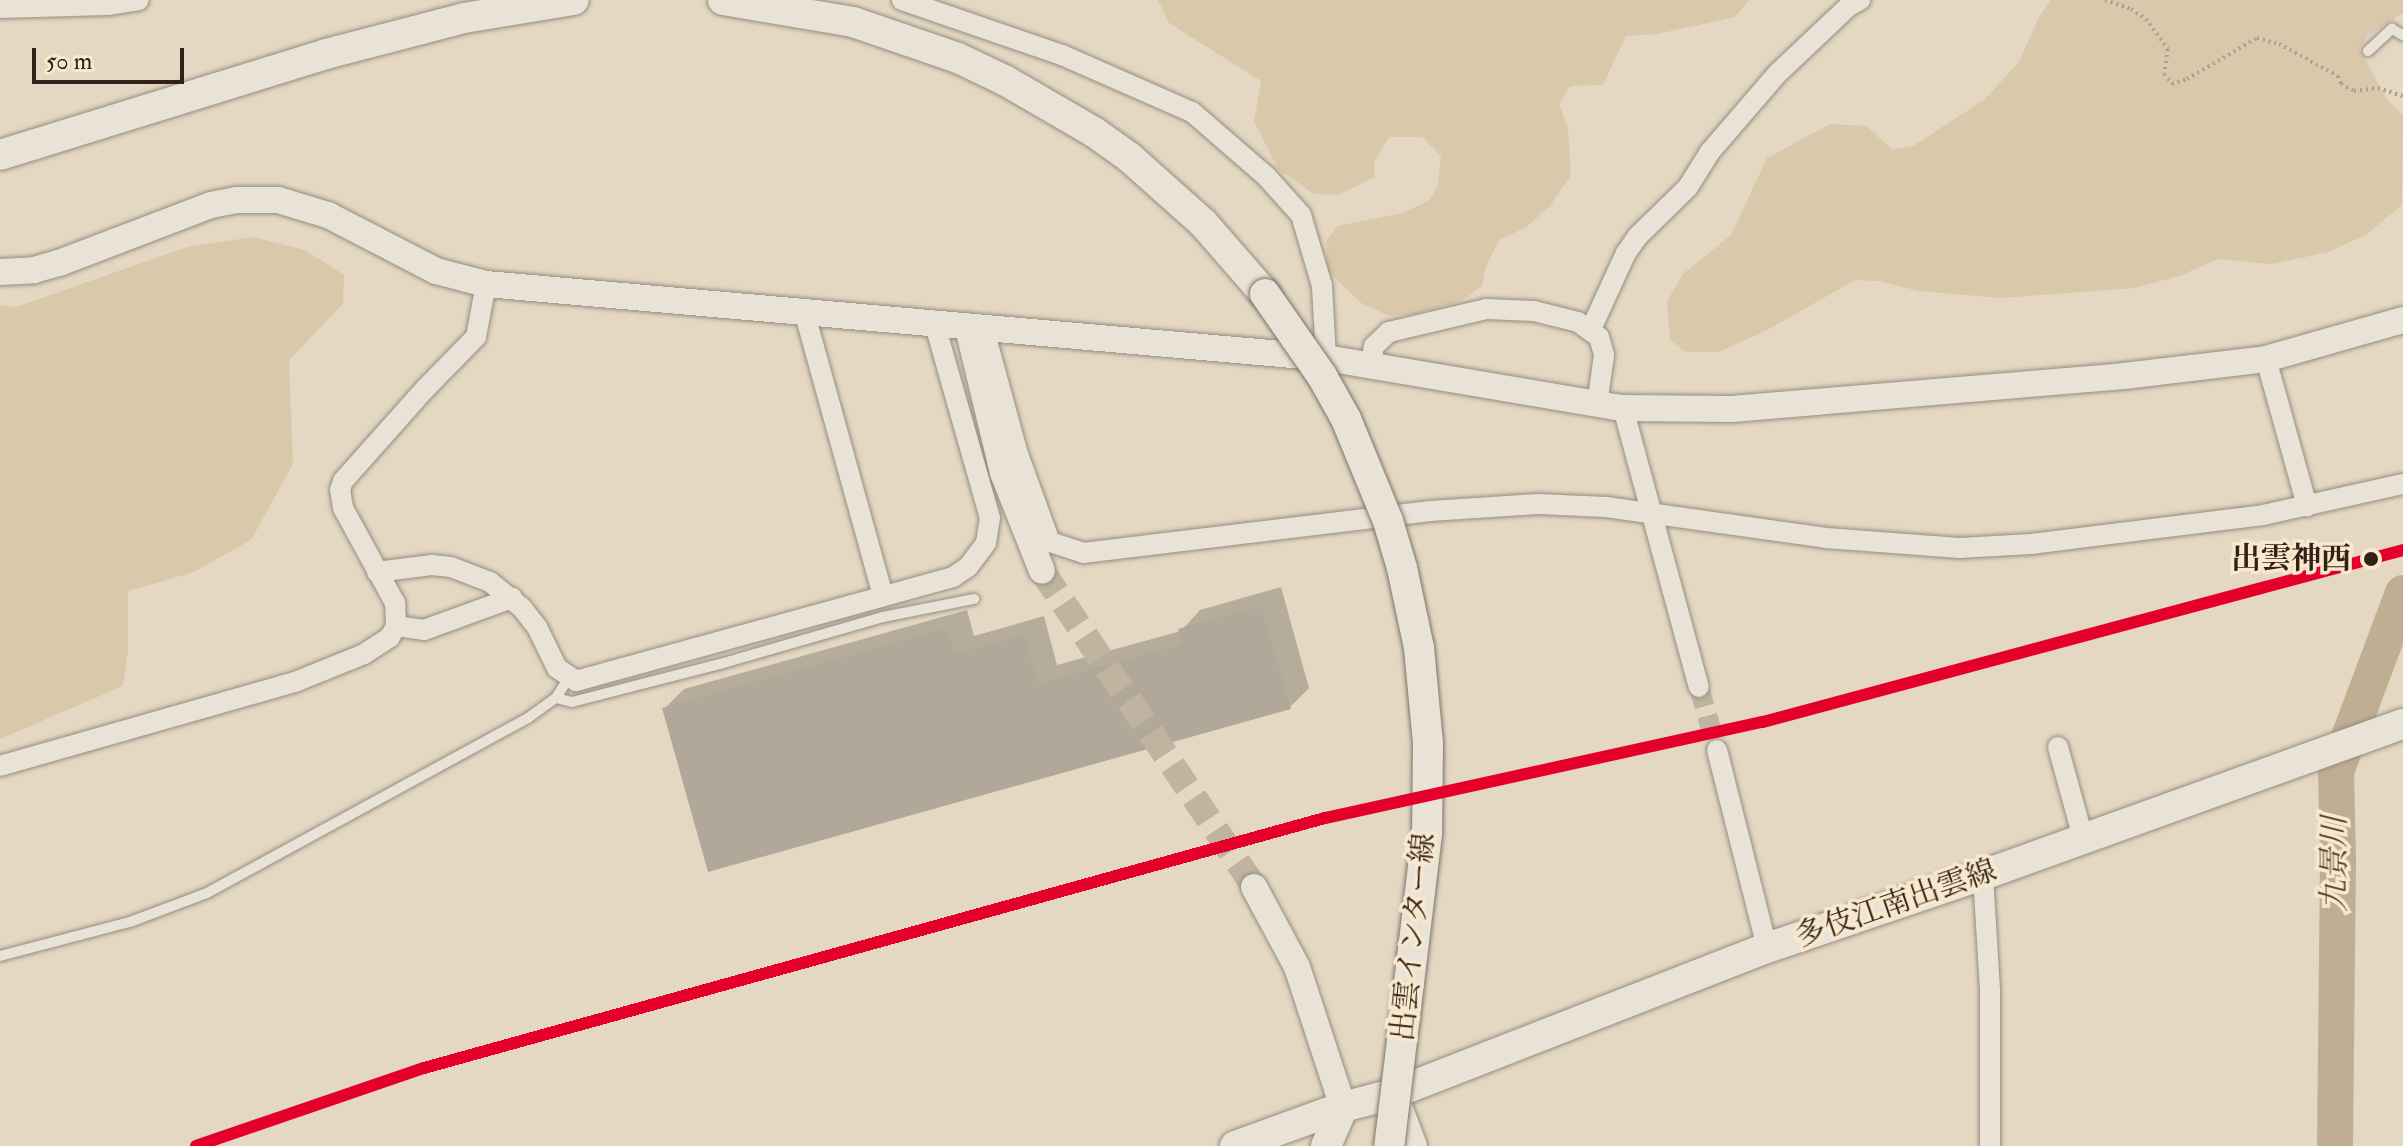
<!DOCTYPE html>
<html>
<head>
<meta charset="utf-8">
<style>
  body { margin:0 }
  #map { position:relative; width:2403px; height:1146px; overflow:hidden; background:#e4d8c2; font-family:"IM FELL Double Pica","Noto Serif JP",serif }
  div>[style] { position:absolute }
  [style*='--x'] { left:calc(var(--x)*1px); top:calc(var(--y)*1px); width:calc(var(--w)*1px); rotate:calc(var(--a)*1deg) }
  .green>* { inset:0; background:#dac8ab }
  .shadow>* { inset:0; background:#0003 }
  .river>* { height:36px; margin:-18px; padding:0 18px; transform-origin:18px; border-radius:18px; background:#c0ae92 }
  .building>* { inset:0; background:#b1a899 }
  .minor-tunnel>* { height:20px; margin-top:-10px; transform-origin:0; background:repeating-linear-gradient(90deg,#c0b3a0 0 20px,transparent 0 30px) }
  .tertiary-tunnel>* { height:26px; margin-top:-13px; transform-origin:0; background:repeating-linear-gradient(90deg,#c0b3a0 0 26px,transparent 0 39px) }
  .path>* { height:4px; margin-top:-2px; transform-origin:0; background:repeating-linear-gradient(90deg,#a8a198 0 2px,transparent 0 6px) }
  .roads { filter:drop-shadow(0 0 2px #968d80) drop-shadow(0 0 2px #968d80) }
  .service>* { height:10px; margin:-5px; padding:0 5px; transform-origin:5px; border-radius:5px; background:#e9e2d7 }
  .minor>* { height:20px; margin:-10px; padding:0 10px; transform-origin:10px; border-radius:10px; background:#e9e2d7 }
  .tertiary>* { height:26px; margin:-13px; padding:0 13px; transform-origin:13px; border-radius:13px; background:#e9e2d7 }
  .secondary>* { height:30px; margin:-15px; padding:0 15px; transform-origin:15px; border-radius:15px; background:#e9e2d7 }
  .bridges { filter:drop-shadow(0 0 2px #7d7469) drop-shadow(0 0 2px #7d7469) }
  .secondary-bridge>* { height:30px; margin:-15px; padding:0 15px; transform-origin:15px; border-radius:15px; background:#e9e2d7 }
  .rail-1>* { height:12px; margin:-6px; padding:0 6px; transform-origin:6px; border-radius:6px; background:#e4002b }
  .dots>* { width:22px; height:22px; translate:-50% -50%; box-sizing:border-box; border:4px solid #f7e8ce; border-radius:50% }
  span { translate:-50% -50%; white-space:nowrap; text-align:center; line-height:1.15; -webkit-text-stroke:7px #f7e8ce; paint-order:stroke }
  .stop-label { font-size:30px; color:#322117; font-weight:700 }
  .right { translate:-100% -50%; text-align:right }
  .street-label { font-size:30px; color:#322117 }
  .water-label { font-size:32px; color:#5e4c3b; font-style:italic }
  .scale { position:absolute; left:32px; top:48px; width:152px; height:36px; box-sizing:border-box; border:4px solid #322117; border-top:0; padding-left:10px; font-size:24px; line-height:28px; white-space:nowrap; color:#322117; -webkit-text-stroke:6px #f7e8ce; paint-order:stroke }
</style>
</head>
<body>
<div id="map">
  <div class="green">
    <div style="clip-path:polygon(1158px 0,1749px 0,1735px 17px,1657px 34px,1626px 36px,1603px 85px,1570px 86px,1559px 104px,1568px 128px,1571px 175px,1550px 206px,1525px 228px,1500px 239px,1486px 266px,1482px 286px,1461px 301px,1416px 314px,1389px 316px,1361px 303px,1328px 271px,1326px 241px,1337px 226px,1403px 213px,1430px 200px,1438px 184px,1441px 156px,1422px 137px,1389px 137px,1374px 163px,1375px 177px,1338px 195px,1314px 194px,1278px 169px,1254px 121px,1261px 81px,1169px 23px)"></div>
    <div style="clip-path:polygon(2051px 0,2403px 0,2403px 13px,2367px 36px,2360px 50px,2387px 100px,2403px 115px,2402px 205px,2367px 234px,2329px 252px,2271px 264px,2218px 259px,2182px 275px,2135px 288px,2000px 298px,1919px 291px,1879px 281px,1855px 280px,1771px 328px,1719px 352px,1685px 352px,1670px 340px,1667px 301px,1684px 273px,1731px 235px,1767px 158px,1830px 124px,1866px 126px,1892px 149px,1913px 146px,1984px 100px,2019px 62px,2039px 17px)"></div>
    <div style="clip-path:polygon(253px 237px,305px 250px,344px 275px,343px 304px,289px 360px,293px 464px,251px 540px,194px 572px,128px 591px,128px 651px,123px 686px,0 739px,0 305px,16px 307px,187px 247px)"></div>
  </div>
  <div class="shadow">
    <div style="clip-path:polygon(1281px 587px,1309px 688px,1290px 707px,664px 709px,684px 689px,967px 610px,974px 636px,1044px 616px,1057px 665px,1181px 631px,1200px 610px)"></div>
  </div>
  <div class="river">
    <div style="--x:2335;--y:1146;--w:287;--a:-89.4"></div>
    <div style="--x:2338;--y:859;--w:87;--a:-91.3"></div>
    <div style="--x:2336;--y:772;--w:191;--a:-69.5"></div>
  </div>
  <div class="building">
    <div style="clip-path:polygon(1261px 606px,1291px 709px,708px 872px,662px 708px,947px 628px,955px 654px,1024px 635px,1038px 684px,1182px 644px,1178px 629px)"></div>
  </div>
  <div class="minor-tunnel">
    <div style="--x:1699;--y:687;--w:66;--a:74.1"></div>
  </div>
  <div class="tertiary-tunnel">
    <div style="--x:1042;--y:571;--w:381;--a:56.1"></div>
  </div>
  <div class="path">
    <div style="--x:2105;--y:0;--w:28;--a:19"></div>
    <div style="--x:2131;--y:9;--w:18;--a:34"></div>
    <div style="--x:2146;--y:19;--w:37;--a:54"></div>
    <div style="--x:2168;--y:49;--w:25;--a:99"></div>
    <div style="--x:2164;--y:74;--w:13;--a:51"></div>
    <div style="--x:2172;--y:84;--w:16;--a:-18"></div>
    <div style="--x:2187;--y:79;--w:81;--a:-30.4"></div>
    <div style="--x:2257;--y:38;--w:23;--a:15"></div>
    <div style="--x:2279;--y:44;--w:67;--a:28.5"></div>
    <div style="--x:2338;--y:76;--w:9;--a:69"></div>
    <div style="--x:2341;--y:84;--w:15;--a:28"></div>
    <div style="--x:2354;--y:91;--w:24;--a:-7"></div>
    <div style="--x:2378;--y:88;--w:26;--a:18"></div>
  </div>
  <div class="roads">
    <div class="service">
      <div style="--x:2368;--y:51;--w:33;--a:-43"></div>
      <div style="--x:2392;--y:29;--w:13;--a:29"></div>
      <div style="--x:556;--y:698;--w:16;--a:14"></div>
      <div style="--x:572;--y:702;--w:153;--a:-14.4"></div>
      <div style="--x:720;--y:664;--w:170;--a:-16.1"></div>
      <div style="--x:883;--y:617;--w:93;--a:-11.2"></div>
      <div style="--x:0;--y:956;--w:134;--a:-14.7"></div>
      <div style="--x:130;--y:922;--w:82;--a:-20.6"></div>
      <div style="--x:207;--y:893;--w:366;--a:-28.6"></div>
      <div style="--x:528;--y:718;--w:34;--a:-36"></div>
      <div style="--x:556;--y:698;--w:22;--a:-58"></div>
    </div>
    <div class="minor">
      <div style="--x:902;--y:0;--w:169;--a:19"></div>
      <div style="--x:1062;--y:55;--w:142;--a:23.7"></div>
      <div style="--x:1192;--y:112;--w:98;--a:40.9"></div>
      <div style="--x:1266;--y:176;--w:52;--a:48.1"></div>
      <div style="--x:1301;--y:215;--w:74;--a:73.5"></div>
      <div style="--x:1322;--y:286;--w:72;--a:86.8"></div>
      <div style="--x:0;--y:8;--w:108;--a:-1.6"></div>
      <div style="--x:108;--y:5;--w:31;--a:-9"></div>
      <div style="--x:804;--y:311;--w:296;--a:74.5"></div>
      <div style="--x:1591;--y:329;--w:84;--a:-65.3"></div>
      <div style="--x:1626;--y:253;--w:21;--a:-55"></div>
      <div style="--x:1638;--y:236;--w:70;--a:-44.4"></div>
      <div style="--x:1688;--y:187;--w:40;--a:-58"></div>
      <div style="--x:1709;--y:153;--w:104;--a:-49.3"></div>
      <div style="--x:1777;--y:74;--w:99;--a:-43.4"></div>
      <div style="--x:1849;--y:6;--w:13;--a:-29"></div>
      <div style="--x:984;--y:330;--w:129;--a:74.7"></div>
      <div style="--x:1018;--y:454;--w:94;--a:70"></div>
      <div style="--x:1050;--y:542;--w:35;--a:18"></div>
      <div style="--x:1083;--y:553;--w:350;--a:-6.9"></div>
      <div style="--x:1430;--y:511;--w:108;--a:-3.7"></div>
      <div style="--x:1538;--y:504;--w:68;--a:2.5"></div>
      <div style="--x:1606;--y:507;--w:222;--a:8"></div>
      <div style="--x:1826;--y:538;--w:134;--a:4.3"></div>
      <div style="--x:1960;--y:548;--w:71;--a:-3.2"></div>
      <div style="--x:2031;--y:544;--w:234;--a:-7.1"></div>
      <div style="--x:2263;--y:515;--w:143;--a:-12.5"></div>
      <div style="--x:2266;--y:359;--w:153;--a:74.4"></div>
      <div style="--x:1371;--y:364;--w:18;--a:-81"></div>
      <div style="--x:1374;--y:346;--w:21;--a:-43"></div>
      <div style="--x:1389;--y:332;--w:100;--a:-13.3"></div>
      <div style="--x:1486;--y:309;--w:48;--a:2.4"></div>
      <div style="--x:1534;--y:311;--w:45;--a:14"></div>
      <div style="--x:1578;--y:322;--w:26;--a:36"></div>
      <div style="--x:1599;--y:337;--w:19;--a:74"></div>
      <div style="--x:1604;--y:355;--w:50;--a:98"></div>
      <div style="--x:1623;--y:408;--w:289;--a:74.8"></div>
      <div style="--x:377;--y:572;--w:55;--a:-7.3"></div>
      <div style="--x:432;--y:565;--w:19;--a:6"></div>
      <div style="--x:451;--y:567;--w:42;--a:21"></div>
      <div style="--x:490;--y:582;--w:41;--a:39.1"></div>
      <div style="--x:522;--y:608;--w:24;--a:52"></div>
      <div style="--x:537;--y:627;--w:46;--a:64"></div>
      <div style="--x:557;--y:668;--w:23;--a:34"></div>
      <div style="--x:576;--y:681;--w:391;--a:-15.4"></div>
      <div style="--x:953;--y:577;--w:18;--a:-34"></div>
      <div style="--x:968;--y:567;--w:30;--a:-53"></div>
      <div style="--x:986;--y:543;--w:25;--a:-81"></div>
      <div style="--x:990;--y:518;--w:201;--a:-105.9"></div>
      <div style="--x:396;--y:626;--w:28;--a:8"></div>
      <div style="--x:424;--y:630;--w:94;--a:-20"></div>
      <div style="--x:2058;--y:747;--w:94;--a:74.6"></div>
      <div style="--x:1717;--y:750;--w:204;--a:75.8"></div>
      <div style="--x:0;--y:766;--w:307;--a:-15.9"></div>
      <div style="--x:295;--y:682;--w:74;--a:-22.1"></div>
      <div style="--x:364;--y:654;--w:31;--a:-33"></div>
      <div style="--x:390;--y:637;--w:13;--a:-61"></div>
      <div style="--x:396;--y:626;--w:23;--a:-92"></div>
      <div style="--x:395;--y:603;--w:108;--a:-118.7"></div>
      <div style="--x:343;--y:508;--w:18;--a:-99"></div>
      <div style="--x:340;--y:490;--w:9;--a:-72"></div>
      <div style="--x:343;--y:481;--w:123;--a:-48.3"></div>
      <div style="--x:425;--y:389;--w:73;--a:-45.6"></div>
      <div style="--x:476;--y:337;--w:54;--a:-79.3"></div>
      <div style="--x:1983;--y:875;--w:116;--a:86.5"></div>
      <div style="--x:1990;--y:991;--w:155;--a:90"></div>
    </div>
    <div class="tertiary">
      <div style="--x:0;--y:272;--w:34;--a:-3"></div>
      <div style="--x:34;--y:270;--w:26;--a:-16"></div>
      <div style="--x:59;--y:263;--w:163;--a:-20.9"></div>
      <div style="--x:211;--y:205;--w:26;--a:-11"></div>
      <div style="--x:237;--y:200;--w:41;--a:0"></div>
      <div style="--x:278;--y:200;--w:52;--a:16.7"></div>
      <div style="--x:328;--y:215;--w:122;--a:27.4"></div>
      <div style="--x:436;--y:271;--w:52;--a:14.6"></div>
      <div style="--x:486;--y:284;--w:843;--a:5.03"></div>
      <div style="--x:1326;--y:358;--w:301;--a:9.6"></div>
      <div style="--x:1623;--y:408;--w:109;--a:0.5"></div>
      <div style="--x:1732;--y:409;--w:393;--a:-4.8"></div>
      <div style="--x:2124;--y:376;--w:143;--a:-6.8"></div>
      <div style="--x:2266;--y:359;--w:142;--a:-15.9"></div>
      <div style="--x:968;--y:328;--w:149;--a:76.4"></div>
      <div style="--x:1003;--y:473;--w:105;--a:68.3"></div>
      <div style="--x:1254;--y:887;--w:91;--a:61.7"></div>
      <div style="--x:1297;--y:967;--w:147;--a:71.8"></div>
    </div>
    <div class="secondary">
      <div style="--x:723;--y:0;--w:132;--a:9.6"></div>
      <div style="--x:853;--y:22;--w:111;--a:18.9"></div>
      <div style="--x:958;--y:58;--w:53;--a:25.6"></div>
      <div style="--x:1006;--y:81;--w:102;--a:30.1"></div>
      <div style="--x:1094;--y:132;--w:43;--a:35.5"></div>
      <div style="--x:1129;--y:157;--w:99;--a:41.7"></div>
      <div style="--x:1203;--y:223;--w:94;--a:48.9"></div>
      <div style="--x:0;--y:155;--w:341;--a:-17.2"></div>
      <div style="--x:326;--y:54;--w:143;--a:-14.6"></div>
      <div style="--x:464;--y:18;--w:111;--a:-9.3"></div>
      <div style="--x:1392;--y:1094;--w:56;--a:69"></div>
      <div style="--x:1235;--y:1146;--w:115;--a:-19.9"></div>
      <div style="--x:1343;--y:1107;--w:51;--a:-14.9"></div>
      <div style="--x:1392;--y:1094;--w:402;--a:-21.3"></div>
      <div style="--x:1767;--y:948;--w:228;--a:-18.7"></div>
      <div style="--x:1983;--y:875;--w:446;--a:-19.8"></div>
      <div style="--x:1326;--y:1146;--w:43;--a:-66.4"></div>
    </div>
  </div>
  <div class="bridges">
    <div class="secondary-bridge">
      <div style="--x:1265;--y:294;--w:100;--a:55.2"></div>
      <div style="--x:1322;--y:376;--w:49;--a:60.8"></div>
      <div style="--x:1346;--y:419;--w:110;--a:67.6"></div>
      <div style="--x:1388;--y:521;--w:49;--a:73.4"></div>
      <div style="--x:1402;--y:568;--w:82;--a:78"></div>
      <div style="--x:1419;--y:648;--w:95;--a:84.6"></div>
      <div style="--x:1428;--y:743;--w:91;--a:90.6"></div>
      <div style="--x:1427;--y:834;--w:314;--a:96.9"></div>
    </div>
  </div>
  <div class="rail-1">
    <div style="--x:196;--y:1146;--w:241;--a:-18.9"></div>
    <div style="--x:424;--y:1068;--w:935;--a:-15.51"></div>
    <div style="--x:1325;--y:818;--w:448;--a:-12.4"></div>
    <div style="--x:1763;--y:722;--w:663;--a:-15.04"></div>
  </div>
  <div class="dots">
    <div style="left:2371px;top:559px;background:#322117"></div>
  </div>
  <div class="stop-label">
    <span class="right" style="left:2351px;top:559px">出雲神西</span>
  </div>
  <div class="street-label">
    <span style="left:1896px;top:904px;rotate:-19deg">多伎江南出雲線</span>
    <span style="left:1414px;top:937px;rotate:-84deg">出雲インター線</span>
  </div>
  <div class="water-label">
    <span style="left:2335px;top:864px;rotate:-90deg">九景川</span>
  </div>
  <div class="scale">50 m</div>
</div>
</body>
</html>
